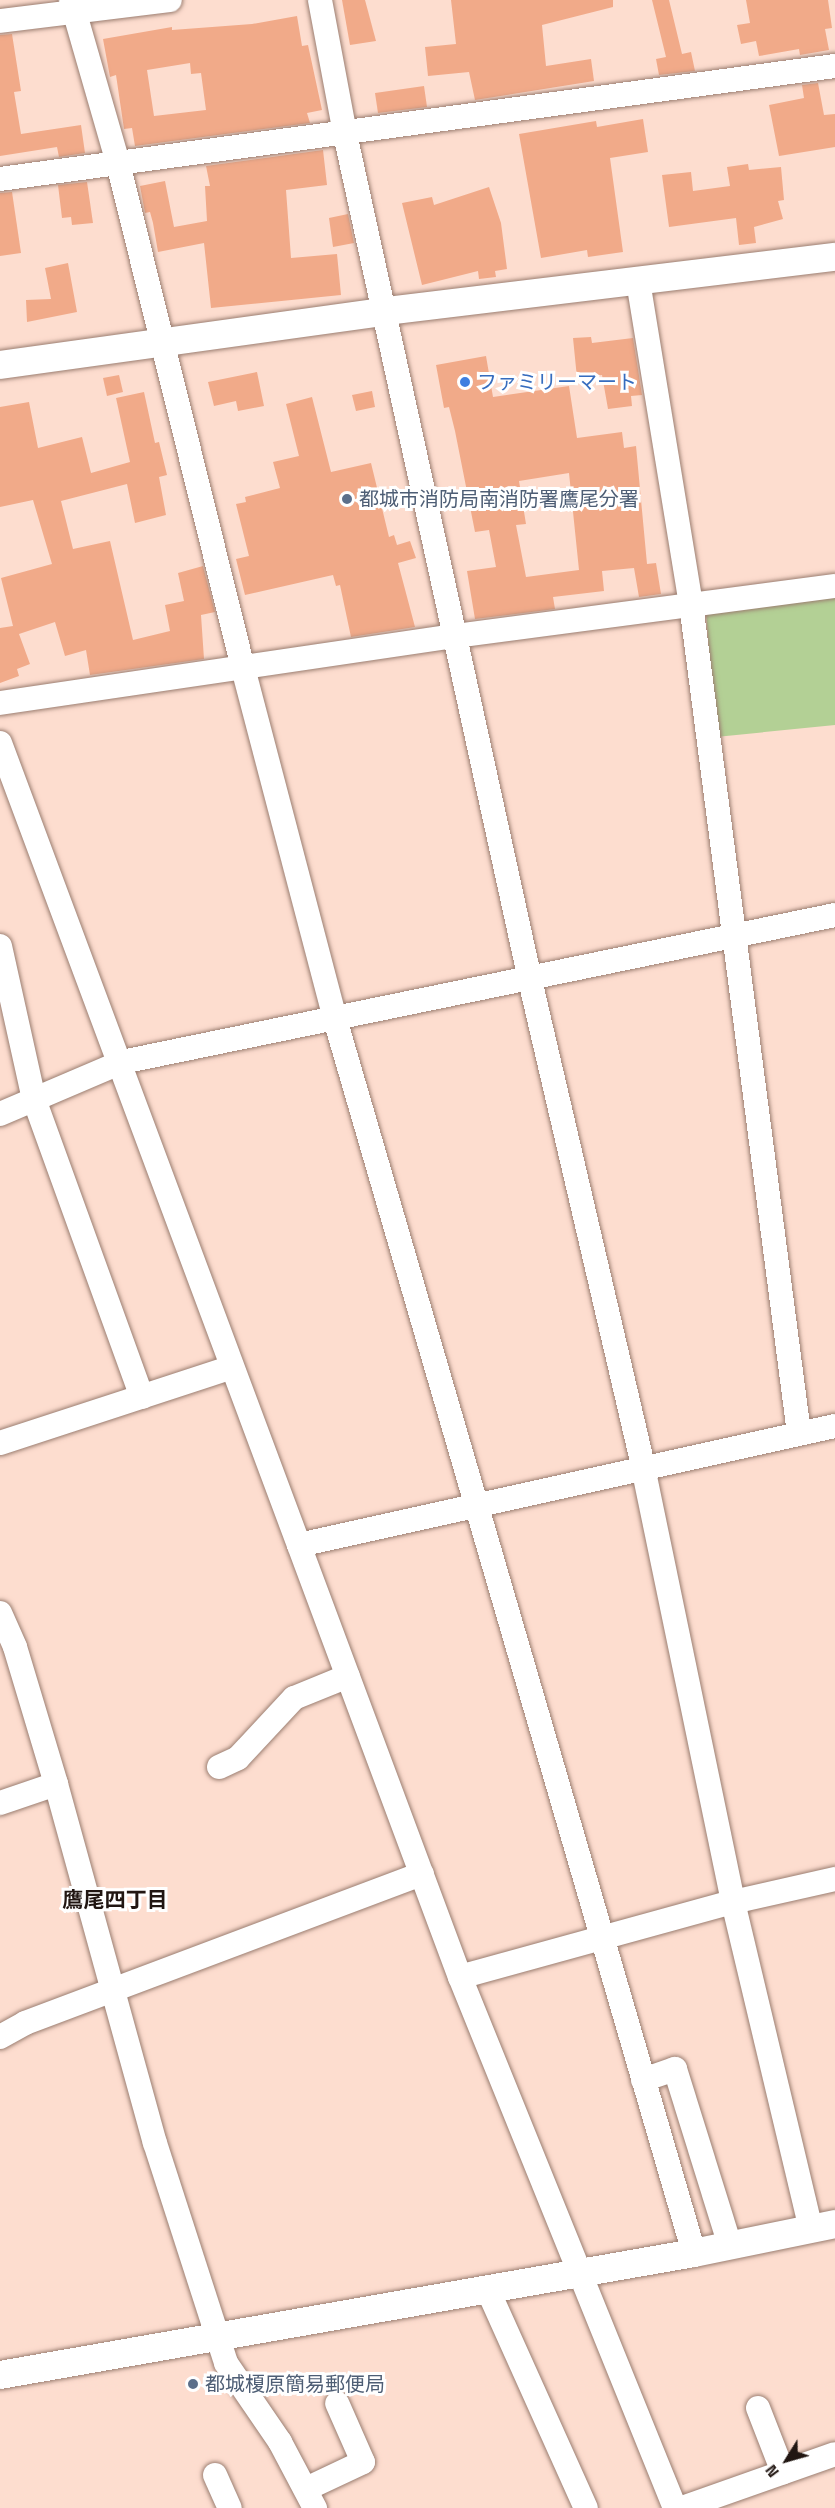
<!DOCTYPE html>
<html>
<head>
<meta charset="utf-8">
<style>
  body { margin:0 }
  #map { position:relative; width:835px; height:2508px; overflow:hidden; background:#fdddcf; font-family:"Space Grotesk","Noto Sans JP",sans-serif }
  div>[style] { position:absolute }
  [style*='--x'] { left:calc(var(--x)*1px); top:calc(var(--y)*1px); width:calc(var(--w)*1px); rotate:calc(var(--a)*1deg) }
  .green>* { inset:0; background:#b3d095 }
  .building>* { inset:0; background:#f1aa89 }
  .roads { filter:drop-shadow(0 0 2px #9b7e71) drop-shadow(0 0 2px #9b7e71) }
  .minor>* { height:24px; margin:-12px; padding:0 12px; transform-origin:12px; border-radius:12px; background:#fff }
  .tertiary>* { height:28px; margin:-14px; padding:0 14px; transform-origin:14px; border-radius:14px; background:#fff }
  .dots>* { width:16px; height:16px; translate:-50% -50%; box-sizing:border-box; border:3px solid #fff; border-radius:50% }
  span { translate:-50% -50%; white-space:nowrap; text-align:center; line-height:1.15; -webkit-text-stroke:6px #fff; paint-order:stroke }
  .shop-label { font-size:20px; color:#366cbe }
  .left { translate:0 -50%; text-align:left }
  .service-label { font-size:20px; color:#4e5e75 }
  .neighbourhood-label { font-size:21px; color:#211612; font-weight:700 }
  .north { position:absolute; left:757px; top:2430px; width:60px; height:60px; -webkit-text-stroke:4px #fff; paint-order:stroke; rotate:233deg; font-size:16px; font-weight:700; line-height:24px; text-align:center; color:#211612 }
  .north::after { content:''; display:block; margin:auto; width:21px; height:27px; background:#211612; clip-path:polygon(50% 0,100% 100%,50% 72%,0 100%) }
</style>
</head>
<body>
<div id="map">
  <div class="green">
    <div style="clip-path:polygon(835px 595px,835px 725px,716px 737px,706px 612px)"></div>
  </div>
  <div class="building">
    <div style="clip-path:polygon(342px 0,365px 0,376px 41px,350px 45px)"></div>
    <div style="clip-path:polygon(451px 0,613px 0,613px 7px,542px 25px,546px 66px,591px 59px,594px 81px,475px 100px,469px 72px,428px 76px,425px 47px,456px 44px)"></div>
    <div style="clip-path:polygon(652px 0,669px 0,682px 54px,691px 52px,695px 71px,659px 75px,656px 59px,666px 57px)"></div>
    <div style="clip-path:polygon(746px 0,828px 0,832px 28px,825px 29px,829px 50px,800px 55px,799px 49px,759px 56px,756px 41px,741px 44px,737px 25px,750px 23px)"></div>
    <div style="clip-path:polygon(evenodd,297px 16px,302px 46px,308px 45px,322px 110px,307px 113px,310px 123px,135px 146px,132px 128px,124px 129px,116px 75px,110px 77px,103px 39px,172px 27px,172px 30px,252px 24px,297px 16px,190px 63px,191px 74px,201px 73px,206px 110px,154px 116px,147px 70px,190px 63px)"></div>
    <div style="clip-path:polygon(12px 34px,21px 91px,14px 92px,21px 134px,81px 125px,85px 153px,59px 157px,57px 147px,0 156px,0 35px)"></div>
    <div style="clip-path:polygon(818px 83px,824px 115px,835px 114px,835px 147px,779px 156px,769px 105px,804px 98px,802px 85px)"></div>
    <div style="clip-path:polygon(424px 86px,427px 107px,378px 113px,375px 93px)"></div>
    <div style="clip-path:polygon(643px 119px,648px 152px,610px 158px,623px 252px,588px 257px,587px 250px,541px 258px,519px 134px,596px 121px,597px 127px)"></div>
    <div style="clip-path:polygon(323px 150px,327px 185px,286px 190px,291px 258px,337px 254px,341px 295px,211px 308px,204px 243px,158px 252px,153px 223px,150px 212px,145px 213px,140px 186px,165px 181px,174px 227px,207px 221px,205px 186px,210px 186px,206px 166px)"></div>
    <div style="clip-path:polygon(748px 164px,749px 170px,781px 167px,784px 200px,778px 201px,783px 219px,754px 227px,756px 243px,739px 245px,736px 218px,669px 227px,662px 175px,691px 172px,693px 191px,730px 186px,727px 167px)"></div>
    <div style="clip-path:polygon(87px 182px,93px 223px,72px 225px,71px 217px,62px 218px,58px 185px)"></div>
    <div style="clip-path:polygon(489px 187px,501px 223px,507px 269px,495px 271px,496px 277px,479px 279px,478px 271px,422px 285px,402px 203px,432px 197px,434px 205px)"></div>
    <div style="clip-path:polygon(12px 192px,21px 253px,0 256px,0 193px)"></div>
    <div style="clip-path:polygon(348px 214px,354px 243px,333px 247px,329px 218px)"></div>
    <div style="clip-path:polygon(68px 263px,77px 312px,27px 322px,26px 300px,51px 299px,45px 268px)"></div>
    <div style="clip-path:polygon(591px 337px,592px 343px,633px 338px,642px 395px,631px 396px,632px 406px,608px 409px,602px 375px,577px 378px,573px 338px)"></div>
    <div style="clip-path:polygon(evenodd,486px 356px,493px 397px,569px 386px,577px 438px,622px 432px,624px 448px,636px 446px,647px 564px,656px 563px,661px 594px,639px 597px,634px 568px,602px 571px,604px 591px,553px 597px,555px 609px,475px 619px,467px 571px,496px 567px,489px 530px,475px 532px,455px 431px,449px 407px,444px 408px,436px 365px,486px 356px,569px 473px,579px 570px,526px 577px,516px 525px,526px 524px,519px 481px,569px 473px)"></div>
    <div style="clip-path:polygon(257px 372px,264px 406px,238px 411px,236px 401px,214px 406px,208px 382px)"></div>
    <div style="clip-path:polygon(119px 375px,123px 392px,107px 396px,103px 378px)"></div>
    <div style="clip-path:polygon(372px 391px,375px 407px,356px 411px,352px 395px)"></div>
    <div style="clip-path:polygon(144px 392px,155px 443px,159px 442px,167px 475px,159px 477px,166px 515px,135px 523px,127px 484px,61px 501px,73px 549px,110px 541px,133px 640px,170px 631px,165px 605px,184px 601px,178px 573px,203px 566px,215px 612px,201px 615px,204px 659px,90px 675px,86px 650px,65px 656px,55px 622px,19px 634px,30px 664px,17px 669px,19px 676px,0 683px,0 628px,13px 626px,1px 578px,52px 564px,33px 500px,0 507px,0 407px,29px 402px,38px 448px,82px 437px,91px 473px,130px 462px,116px 398px)"></div>
    <div style="clip-path:polygon(312px 397px,331px 472px,371px 463px,389px 537px,394px 535px,397px 545px,410px 541px,416px 558px,398px 563px,415px 627px,351px 637px,340px 585px,336px 586px,333px 575px,245px 595px,236px 559px,249px 556px,236px 504px,246px 502px,245px 497px,280px 488px,273px 462px,299px 456px,286px 404px)"></div>
  </div>
  <div class="roads">
    <div class="minor">
      <div style="--x:71;--y:0;--w:170;--a:73.9"></div>
      <div style="--x:118;--y:163;--w:520;--a:76.1"></div>
      <div style="--x:243;--y:668;--w:363;--a:75.3"></div>
      <div style="--x:335;--y:1019;--w:1285;--a:73.78"></div>
      <div style="--x:320;--y:0;--w:136;--a:79.4"></div>
      <div style="--x:345;--y:134;--w:866;--a:77.66"></div>
      <div style="--x:530;--y:980;--w:500;--a:76.9"></div>
      <div style="--x:643;--y:1467;--w:444;--a:78.3"></div>
      <div style="--x:733;--y:1902;--w:336;--a:76.6"></div>
      <div style="--x:0;--y:21;--w:171;--a:-7"></div>
      <div style="--x:0;--y:179;--w:843;--a:-7.71"></div>
      <div style="--x:638;--y:281;--w:327;--a:80.7"></div>
      <div style="--x:691;--y:604;--w:836;--a:82.58"></div>
      <div style="--x:0;--y:703;--w:460;--a:-8.4"></div>
      <div style="--x:455;--y:636;--w:383;--a:-7.5"></div>
      <div style="--x:0;--y:743;--w:1317;--a:69.56"></div>
      <div style="--x:460;--y:1977;--w:573;--a:67.96"></div>
      <div style="--x:0;--y:946;--w:157;--a:77.5"></div>
      <div style="--x:34;--y:1099;--w:317;--a:70.1"></div>
      <div style="--x:0;--y:1114;--w:133;--a:-23.1"></div>
      <div style="--x:122;--y:1062;--w:728;--a:-11.65"></div>
      <div style="--x:0;--y:1443;--w:244;--a:-18.1"></div>
      <div style="--x:299;--y:1545;--w:549;--a:-12.52"></div>
      <div style="--x:0;--y:1613;--w:37;--a:66"></div>
      <div style="--x:15;--y:1647;--w:143;--a:73.3"></div>
      <div style="--x:56;--y:1784;--w:372;--a:74.6"></div>
      <div style="--x:155;--y:2143;--w:231;--a:72.1"></div>
      <div style="--x:226;--y:2363;--w:96;--a:55.6"></div>
      <div style="--x:280;--y:2442;--w:75;--a:62.1"></div>
      <div style="--x:219;--y:1767;--w:21;--a:-25"></div>
      <div style="--x:238;--y:1758;--w:82;--a:-47"></div>
      <div style="--x:294;--y:1698;--w:58;--a:-22.2"></div>
      <div style="--x:0;--y:1803;--w:59;--a:-18.7"></div>
      <div style="--x:460;--y:1977;--w:283;--a:-15.4"></div>
      <div style="--x:733;--y:1902;--w:105;--a:-12.7"></div>
      <div style="--x:0;--y:2037;--w:29;--a:-29"></div>
      <div style="--x:25;--y:2023;--w:424;--a:-20.6"></div>
      <div style="--x:643;--y:2080;--w:34;--a:-19"></div>
      <div style="--x:675;--y:2069;--w:185;--a:72.7"></div>
      <div style="--x:487;--y:2288;--w:241;--a:65.8"></div>
      <div style="--x:758;--y:2408;--w:69;--a:68.7"></div>
      <div style="--x:215;--y:2475;--w:36;--a:66"></div>
      <div style="--x:306;--y:2489;--w:63;--a:-25.3"></div>
      <div style="--x:363;--y:2462;--w:64;--a:-113.8"></div>
      <div style="--x:682;--y:2508;--w:162;--a:-19.4"></div>
    </div>
    <div class="tertiary">
      <div style="--x:0;--y:365;--w:391;--a:-7.9"></div>
      <div style="--x:387;--y:311;--w:451;--a:-6.9"></div>
      <div style="--x:0;--y:2375;--w:705;--a:-9.97"></div>
      <div style="--x:694;--y:2253;--w:144;--a:-11.6"></div>
    </div>
  </div>
  <div class="dots">
    <div style="left:465px;top:382px;background:#3f7fe0"></div>
    <div style="left:347px;top:499px;background:#5c6f8a"></div>
    <div style="left:193px;top:2384px;background:#5c6f8a"></div>
  </div>
  <div class="shop-label">
    <span class="left" style="left:477px;top:382px">ファミリーマート</span>
  </div>
  <div class="service-label">
    <span class="left" style="left:359px;top:499px">都城市消防局南消防署鷹尾分署</span>
    <span class="left" style="left:205px;top:2384px">都城榎原簡易郵便局</span>
  </div>
  <div class="neighbourhood-label">
    <span style="left:115px;top:1900px">鷹尾四丁目</span>
  </div>
  <div class="north">N</div>
</div>
</body>
</html>
